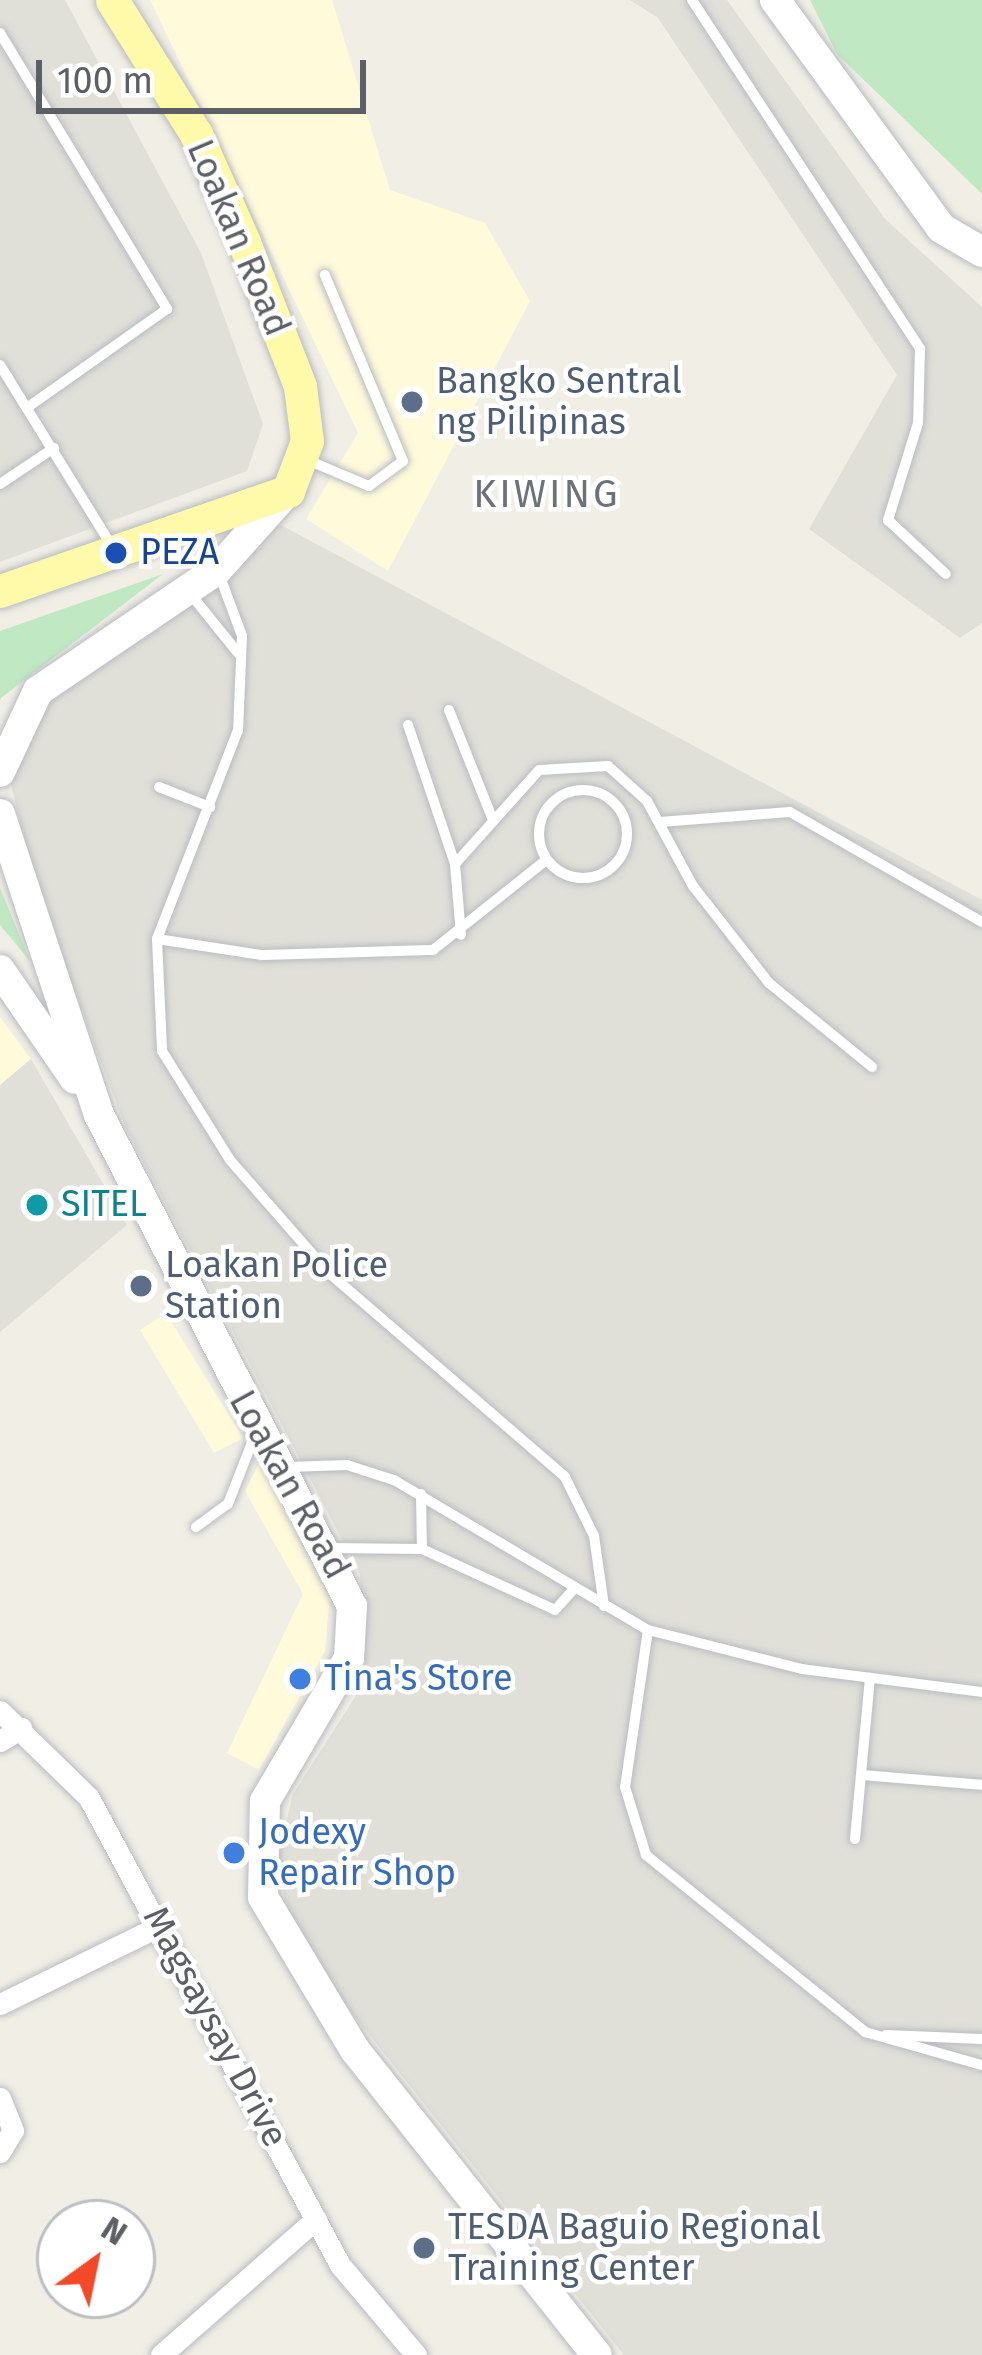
<!DOCTYPE html>
<html>
<head>
<meta charset="utf-8">
<style>
  body { margin:0 }
  #map { position:relative; width:982px; height:2355px; overflow:hidden; background:#f0eee5; font-family:"Fira Sans",sans-serif }
  div>[style] { position:absolute }
  [style*='--x'] { left:calc(var(--x)*1px); top:calc(var(--y)*1px); width:calc(var(--w)*1px); rotate:calc(var(--a)*1deg) }
  .commercial>* { inset:0; background:#fffada }
  .industrial>* { inset:0; background:#e0e0d9 }
  .green>* { inset:0; background:#c0e9c3 }
  .roads { filter:drop-shadow(0 0 3px #b9bcc1) drop-shadow(0 0 3px #b9bcc1) }
  .lane>* { height:10px; margin:-5px; padding:0 5px; transform-origin:5px; border-radius:5px; background:#fff }
  .lane>.ring { margin:-5px; padding:0; box-sizing:content-box; background:none; border:10px solid #fff; border-radius:50% }
  .street>* { height:21px; margin:-10.5px; padding:0 10.5px; transform-origin:10.5px; border-radius:10.5px; background:#fff }
  .secondary>* { height:30px; margin:-15px; padding:0 15px; transform-origin:15px; border-radius:15px; background:#fff }
  .primary>* { height:33px; margin:-16.5px; padding:0 16.5px; transform-origin:16.5px; border-radius:16.5px; background:#fff9aa }
  .dots>* { width:33px; height:33px; translate:-50% -50%; box-sizing:border-box; border:6px solid #fff; border-radius:50% }
  span { translate:-50% -50%; white-space:nowrap; text-align:center; line-height:1.15; -webkit-text-stroke:9px #fff; paint-order:stroke }
  .street-label { font-size:36px; color:#5c6066 }
  .service-label { font-size:36px; color:#4e5e75 }
  .left { translate:0 -50%; text-align:left }
  .transit-label { font-size:36px; color:#164399 }
  .culture-label { font-size:36px; color:#0d838f }
  .shop-label { font-size:36px; color:#366cbe }
  .neighbourhood-label { font-size:39px; color:#6d7278; letter-spacing:3px }
  .north { position:absolute; left:36px; top:2199px; width:120px; height:120px; box-sizing:border-box; background:#fff; border:3px solid #bebfc2; border-radius:50%; rotate:33deg; font-size:33px; font-weight:700; line-height:48px; text-align:center; color:#5c6066 }
  .north::after { content:''; display:block; margin:auto; width:42px; height:54px; background:#f34928; clip-path:polygon(50% 0,100% 100%,50% 72%,0 100%) }
  .scale { position:absolute; left:36px; top:60px; width:330px; height:54px; box-sizing:border-box; border:6px solid #5c6066; border-top:0; padding-left:15px; font-size:36px; line-height:42px; white-space:nowrap; color:#5c6066; -webkit-text-stroke:9px #fff; paint-order:stroke }
</style>
</head>
<body>
<div id="map">
  <div class="commercial">
    <div style="clip-path:polygon(150px 0,332px 0,390px 190px,485px 223px,530px 301px,388px 571px,306px 519px,358px 433px)"></div>
    <div style="clip-path:polygon(0 1017px,31px 1059px,0 1085px)"></div>
    <div style="clip-path:polygon(166px 1313px,243px 1438px,214px 1453px,140px 1330px)"></div>
    <div style="clip-path:polygon(261px 1459px,330px 1593px,325px 1651px,259px 1770px,227px 1753px,303px 1594px,245px 1491px)"></div>
  </div>
  <div class="industrial">
    <div style="clip-path:polygon(0 0,65px 0,201px 253px,263px 424px,247px 471px,0 562px)"></div>
    <div style="clip-path:polygon(630px 0,727px 0,885px 219px,982px 307px,982px 623px,960px 638px,809px 529px,897px 375px,658px 18px)"></div>
    <div style="clip-path:polygon(277px 523px,982px 900px,982px 2355px,624px 2355px,313px 1964px,289px 1918px,277px 1861px,293px 1794px,366px 1680px,360px 1574px,125px 1126px,36px 888px,10px 780px,28px 724px,74px 675px)"></div>
    <div style="clip-path:polygon(31px 1059px,127px 1225px,0 1332px,0 1085px)"></div>
  </div>
  <div class="green">
    <div style="clip-path:polygon(810px 0,982px 0,982px 194px,837px 54px)"></div>
    <div style="clip-path:polygon(163px 574px,1px 698px,0 701px,0 631px)"></div>
    <div style="clip-path:polygon(0 888px,30px 961px,0 925px)"></div>
  </div>
  <div class="roads">
    <div class="lane">
      <div style="--x:692;--y:0;--w:417;--a:56.8"></div>
      <div style="--x:920;--y:349;--w:74;--a:91.5"></div>
      <div style="--x:918;--y:423;--w:102;--a:107.2"></div>
      <div style="--x:888;--y:520;--w:79;--a:43"></div>
      <div style="--x:0;--y:33;--w:323;--a:58.8"></div>
      <div style="--x:167;--y:309;--w:170;--a:144.8"></div>
      <div style="--x:0;--y:365;--w:213;--a:58.3"></div>
      <div style="--x:305;--y:459;--w:69;--a:22.9"></div>
      <div style="--x:369;--y:486;--w:42;--a:-36.3"></div>
      <div style="--x:403;--y:461;--w:202;--a:-112.8"></div>
      <div style="--x:0;--y:484;--w:65;--a:-33.7"></div>
      <div style="--x:219;--y:574;--w:66;--a:69.6"></div>
      <div style="--x:242;--y:636;--w:94;--a:92.4"></div>
      <div style="--x:238;--y:730;--w:224;--a:111.2"></div>
      <div style="--x:157;--y:939;--w:112;--a:87.4"></div>
      <div style="--x:162;--y:1051;--w:128;--a:58"></div>
      <div style="--x:230;--y:1160;--w:150;--a:48.8"></div>
      <div style="--x:329;--y:1273;--w:312;--a:40.8"></div>
      <div style="--x:565;--y:1477;--w:66;--a:63.8"></div>
      <div style="--x:594;--y:1536;--w:71;--a:81.9"></div>
      <div style="--x:188;--y:591;--w:80;--a:51.1"></div>
      <div style="--x:449;--y:710;--w:118;--a:68.2"></div>
      <div style="--x:408;--y:725;--w:147;--a:71.3"></div>
      <div style="--x:455;--y:864;--w:71;--a:85.2"></div>
      <div style="--x:159;--y:787;--w:55;--a:21.4"></div>
      <div class="ring" style="left:539px;top:790px;width:78px;height:78px"></div>
      <div style="--x:660;--y:822;--w:130;--a:-4.4"></div>
      <div style="--x:790;--y:812;--w:221;--a:29.8"></div>
      <div style="--x:455;--y:864;--w:126;--a:-48.2"></div>
      <div style="--x:539;--y:770;--w:69;--a:-3.3"></div>
      <div style="--x:608;--y:766;--w:52;--a:41.9"></div>
      <div style="--x:647;--y:801;--w:97;--a:61.6"></div>
      <div style="--x:693;--y:886;--w:123;--a:51.9"></div>
      <div style="--x:769;--y:983;--w:133;--a:39.2"></div>
      <div style="--x:157;--y:939;--w:105;--a:8.7"></div>
      <div style="--x:261;--y:955;--w:172;--a:-1.7"></div>
      <div style="--x:433;--y:950;--w:144;--a:-38.5"></div>
      <div style="--x:287;--y:1467;--w:60;--a:-1.9"></div>
      <div style="--x:347;--y:1465;--w:49;--a:17.7"></div>
      <div style="--x:394;--y:1480;--w:295;--a:30.6"></div>
      <div style="--x:648;--y:1630;--w:159;--a:14.2"></div>
      <div style="--x:802;--y:1669;--w:181;--a:7.3"></div>
      <div style="--x:421;--y:1494;--w:55;--a:89"></div>
      <div style="--x:196;--y:1527;--w:39;--a:-36"></div>
      <div style="--x:228;--y:1504;--w:77;--a:-68.7"></div>
      <div style="--x:331;--y:1548;--w:91;--a:0.6"></div>
      <div style="--x:422;--y:1549;--w:146;--a:24.6"></div>
      <div style="--x:555;--y:1610;--w:25;--a:-48"></div>
      <div style="--x:648;--y:1630;--w:159;--a:98.3"></div>
      <div style="--x:625;--y:1787;--w:71;--a:72.8"></div>
      <div style="--x:646;--y:1855;--w:282;--a:38.9"></div>
      <div style="--x:865;--y:2032;--w:122;--a:15.8"></div>
      <div style="--x:861;--y:1775;--w:121;--a:4.7"></div>
      <div style="--x:855;--y:1839;--w:162;--a:-84.7"></div>
      <div style="--x:886;--y:2035;--w:96;--a:2.4"></div>
    </div>
    <div class="street">
      <div style="--x:0;--y:1711;--w:124;--a:44.3"></div>
      <div style="--x:89;--y:1798;--w:530;--a:61.74"></div>
      <div style="--x:340;--y:2265;--w:118;--a:49.8"></div>
      <div style="--x:0;--y:1741;--w:25;--a:-32"></div>
      <div style="--x:0;--y:2004;--w:179;--a:-26.1"></div>
      <div style="--x:0;--y:2098;--w:35;--a:68"></div>
      <div style="--x:13;--y:2130;--w:26;--a:121"></div>
      <div style="--x:161;--y:2355;--w:206;--a:-41.3"></div>
    </div>
    <div class="secondary">
      <div style="--x:775;--y:0;--w:282;--a:53.9"></div>
      <div style="--x:941;--y:228;--w:48;--a:30.3"></div>
      <div style="--x:0;--y:772;--w:89;--a:-64.9"></div>
      <div style="--x:38;--y:691;--w:216;--a:-34.1"></div>
      <div style="--x:217;--y:570;--w:106;--a:-48.1"></div>
      <div style="--x:0;--y:814;--w:317;--a:71.8"></div>
      <div style="--x:99;--y:1115;--w:552;--a:62.74"></div>
      <div style="--x:352;--y:1606;--w:52;--a:93.3"></div>
      <div style="--x:349;--y:1658;--w:166;--a:120.4"></div>
      <div style="--x:265;--y:1801;--w:96;--a:91.2"></div>
      <div style="--x:263;--y:1897;--w:179;--a:59"></div>
      <div style="--x:355;--y:2050;--w:389;--a:51.6"></div>
      <div style="--x:0;--y:970;--w:132;--a:55.5"></div>
    </div>
    <div class="primary">
      <div style="--x:0;--y:591;--w:305;--a:-19.1"></div>
      <div style="--x:288;--y:491;--w:53;--a:-69.2"></div>
      <div style="--x:307;--y:441;--w:55;--a:-97.3"></div>
      <div style="--x:300;--y:386;--w:155;--a:-111.3"></div>
      <div style="--x:244;--y:242;--w:118;--a:-114"></div>
      <div style="--x:196;--y:134;--w:158;--a:-122.1"></div>
    </div>
  </div>
  <div class="dots">
    <div style="left:412px;top:402px;background:#5c6f8a"></div>
    <div style="left:116px;top:553px;background:#1a4fb4"></div>
    <div style="left:37px;top:1205px;background:#0f9aa8"></div>
    <div style="left:141px;top:1286px;background:#5c6f8a"></div>
    <div style="left:300px;top:1679px;background:#3f7fe0"></div>
    <div style="left:234px;top:1853px;background:#3f7fe0"></div>
    <div style="left:424px;top:2248px;background:#5c6f8a"></div>
  </div>
  <div class="street-label">
    <span style="left:238px;top:238px;rotate:67deg">Loakan Road</span>
    <span style="left:289px;top:1485px;rotate:61deg">Loakan Road</span>
    <span style="left:215px;top:2027px;rotate:62deg">Magsaysay Drive</span>
  </div>
  <div class="service-label">
    <span class="left" style="left:436px;top:402px">Bangko Sentral<br>ng Pilipinas</span>
    <span class="left" style="left:165px;top:1286px">Loakan Police<br>Station</span>
    <span class="left" style="left:448px;top:2248px">TESDA Baguio Regional<br>Training Center</span>
  </div>
  <div class="transit-label">
    <span class="left" style="left:140px;top:553px">PEZA</span>
  </div>
  <div class="culture-label">
    <span class="left" style="left:61px;top:1205px">SITEL</span>
  </div>
  <div class="shop-label">
    <span class="left" style="left:324px;top:1679px">Tina's Store</span>
    <span class="left" style="left:258px;top:1853px">Jodexy<br>Repair Shop</span>
  </div>
  <div class="neighbourhood-label">
    <span style="left:547px;top:494px">KIWING</span>
  </div>
  <div class="north">N</div>
  <div class="scale">100 m</div>
</div>
</body>
</html>
